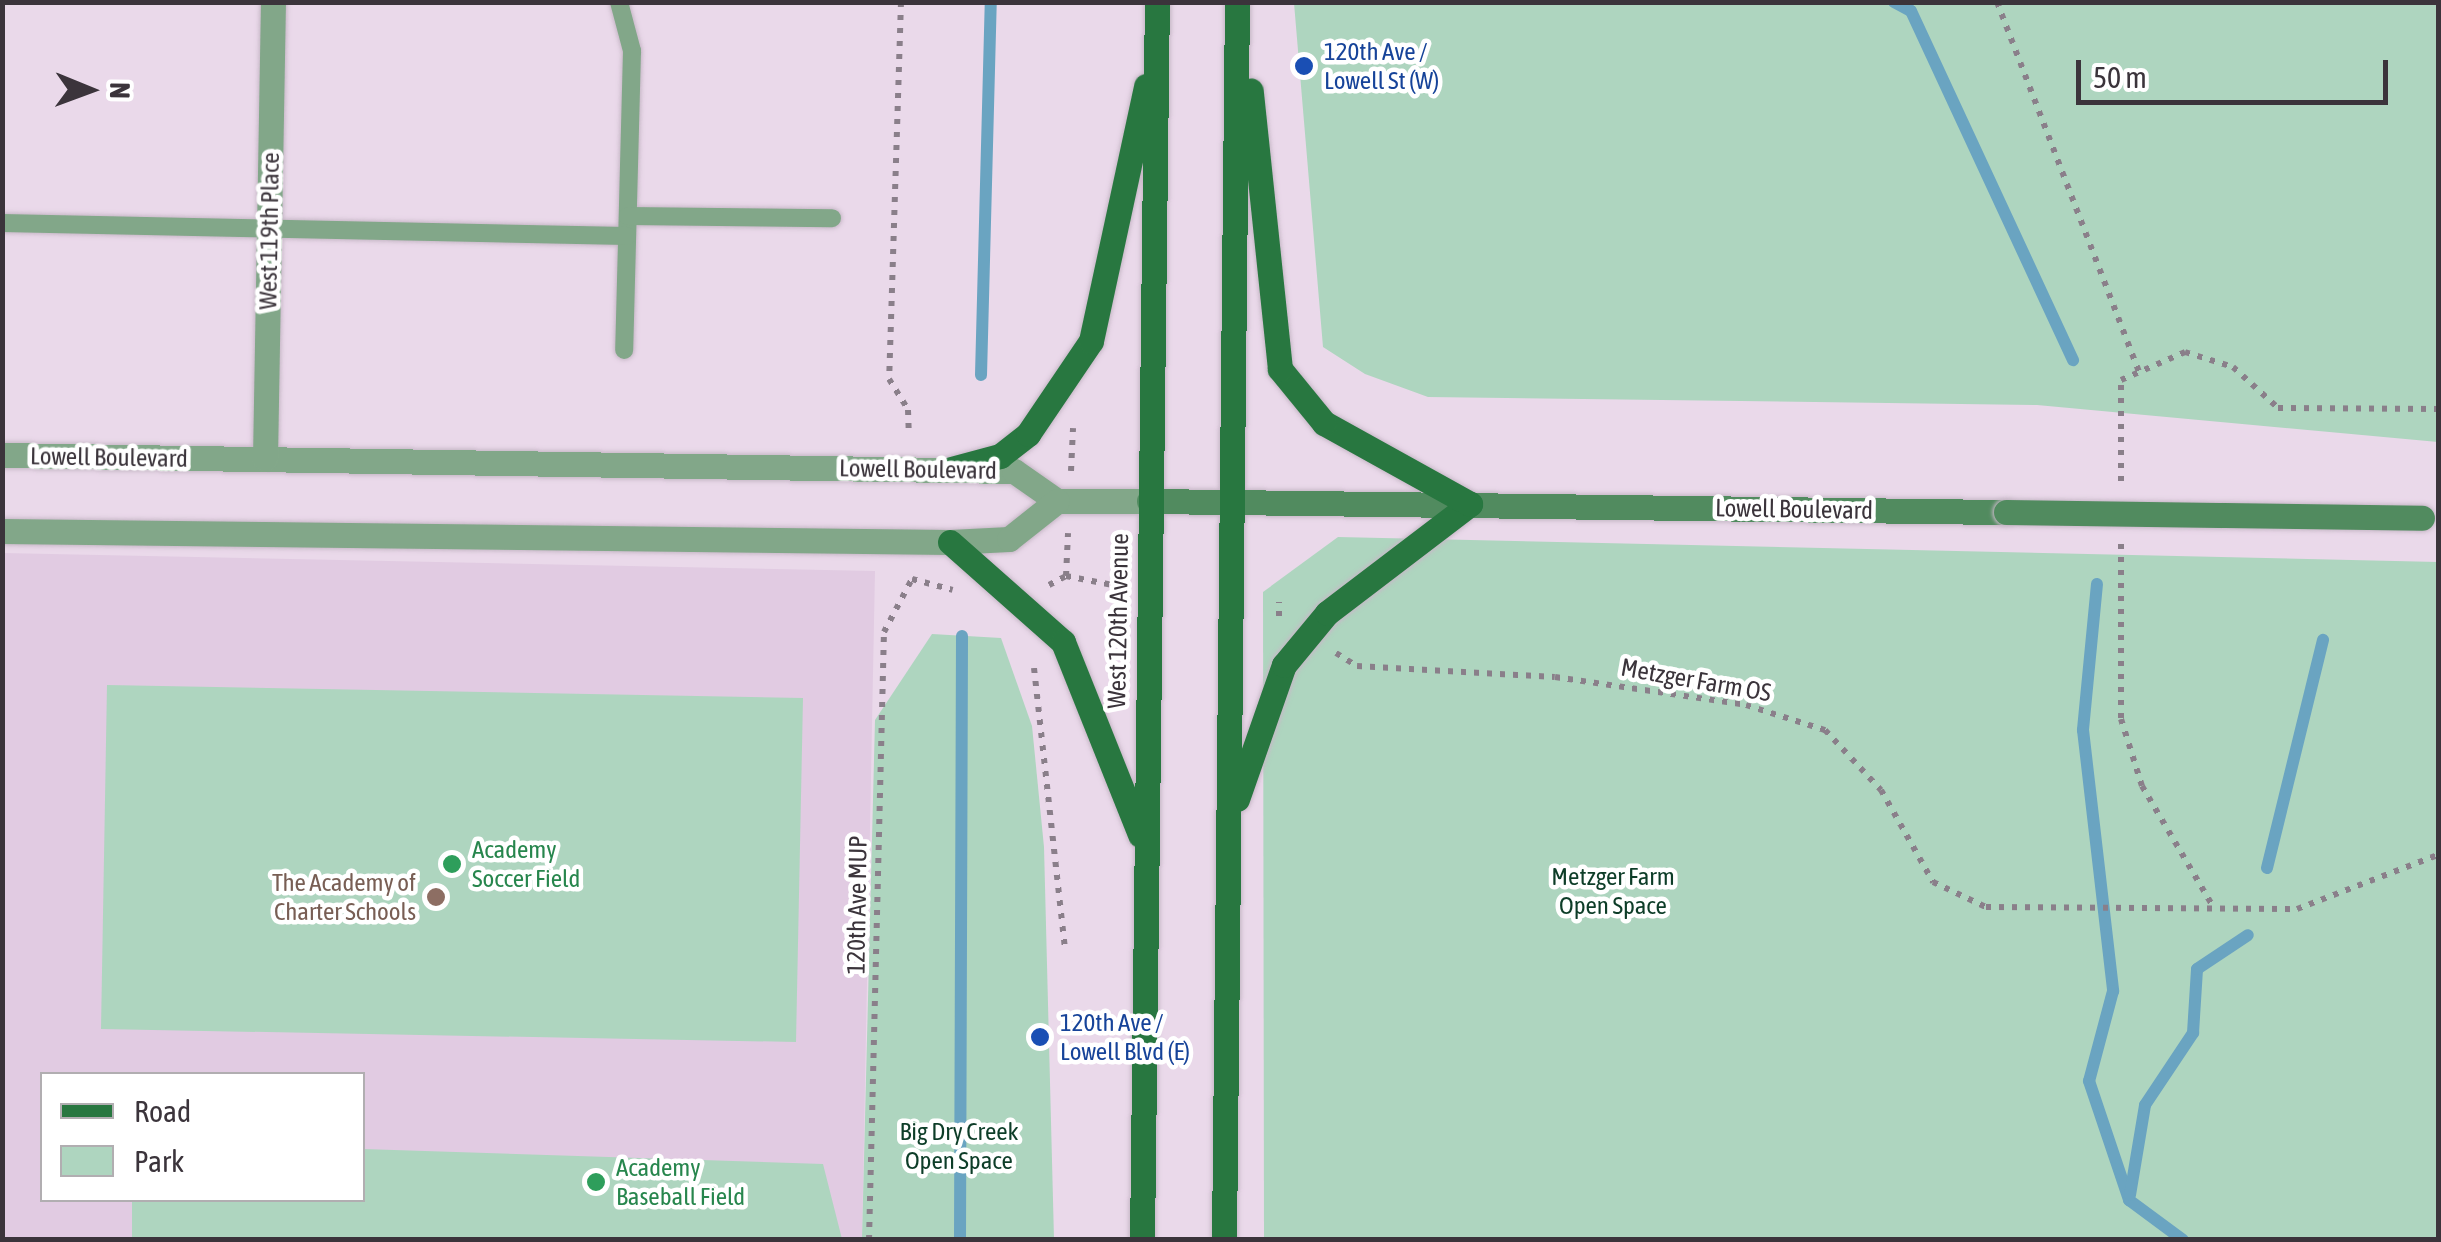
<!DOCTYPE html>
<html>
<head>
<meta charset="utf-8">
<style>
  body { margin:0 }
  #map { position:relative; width:2441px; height:1242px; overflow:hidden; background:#ead9ea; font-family:"Asap Condensed",sans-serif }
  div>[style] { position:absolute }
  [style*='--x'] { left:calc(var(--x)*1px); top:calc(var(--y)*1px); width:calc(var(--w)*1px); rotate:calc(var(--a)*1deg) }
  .built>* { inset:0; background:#e1cbe2 }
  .green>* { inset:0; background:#aed5bf }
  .stream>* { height:12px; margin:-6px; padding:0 6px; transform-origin:6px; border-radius:6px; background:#6aa4c1 }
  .path>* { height:6px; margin-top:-3px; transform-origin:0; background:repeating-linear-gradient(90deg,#8a7f8a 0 5px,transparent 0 13px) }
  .roads { filter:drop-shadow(0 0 2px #c7b8c7) drop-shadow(0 0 2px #c7b8c7) }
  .service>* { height:18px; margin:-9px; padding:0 9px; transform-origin:9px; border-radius:9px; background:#82a789 }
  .minor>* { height:25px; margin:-12.5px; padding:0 12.5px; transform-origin:12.5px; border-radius:12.5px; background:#82a789 }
  .secondary>* { height:25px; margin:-12.5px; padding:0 12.5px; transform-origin:12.5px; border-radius:12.5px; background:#518b5f }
  .primary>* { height:25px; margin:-12.5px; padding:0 12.5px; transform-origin:12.5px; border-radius:12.5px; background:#287740 }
  .bridges { filter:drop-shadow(0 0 2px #c7b8c7) drop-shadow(0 0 2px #c7b8c7) }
  .secondary-bridge>* { height:25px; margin:-12.5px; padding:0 12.5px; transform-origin:12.5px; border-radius:12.5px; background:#518b5f }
  .dots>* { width:28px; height:28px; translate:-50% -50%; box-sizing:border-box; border:5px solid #fff; border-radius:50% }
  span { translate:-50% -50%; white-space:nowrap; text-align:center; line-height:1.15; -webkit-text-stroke:9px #fff; paint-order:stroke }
  .transit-label { font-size:25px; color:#164399 }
  .left { translate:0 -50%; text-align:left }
  .street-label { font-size:25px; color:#3b343b }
  .leisure-label { font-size:25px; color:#27864d }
  .park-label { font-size:25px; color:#0d3d28 }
  .education-label { font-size:25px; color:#785e54 }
  .right { translate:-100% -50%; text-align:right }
  .frame { position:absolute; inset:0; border:5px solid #3b343b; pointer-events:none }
  .legend { position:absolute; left:40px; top:1072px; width:325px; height:130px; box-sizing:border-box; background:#fff; border:2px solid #b1aeb1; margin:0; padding:12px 18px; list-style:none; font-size:30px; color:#3b343b }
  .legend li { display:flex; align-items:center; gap:20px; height:50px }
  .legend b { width:50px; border:2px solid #b1aeb1 }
  .north { position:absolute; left:40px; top:40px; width:100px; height:100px; -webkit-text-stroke:8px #fff; paint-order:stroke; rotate:91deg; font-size:28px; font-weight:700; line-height:40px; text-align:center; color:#3b343b }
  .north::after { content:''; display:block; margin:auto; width:35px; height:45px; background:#3b343b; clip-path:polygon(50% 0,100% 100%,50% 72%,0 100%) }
  .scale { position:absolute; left:2076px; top:60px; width:312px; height:45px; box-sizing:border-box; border:5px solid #3b343b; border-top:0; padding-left:12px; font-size:30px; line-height:35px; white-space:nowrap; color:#3b343b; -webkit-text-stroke:8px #fff; paint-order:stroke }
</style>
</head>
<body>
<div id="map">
  <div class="built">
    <div style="clip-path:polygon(evenodd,3px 553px,875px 571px,862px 1239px,3px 1240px,3px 553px,42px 1074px,362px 1074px,362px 1200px,42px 1200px,42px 1074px)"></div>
  </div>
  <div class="green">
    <div style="clip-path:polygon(1294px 3px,2438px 3px,2438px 442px,2037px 405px,1428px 397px,1365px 374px,1323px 347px)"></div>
    <div style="clip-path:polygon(1338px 537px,2438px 562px,2438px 1239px,1264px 1239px,1263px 592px)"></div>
    <div style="clip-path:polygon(932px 634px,1001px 638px,1032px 726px,1044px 847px,1054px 1239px,862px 1239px,875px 720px)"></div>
    <div style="clip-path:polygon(107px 685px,803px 698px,796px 1042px,101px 1029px)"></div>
    <div style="clip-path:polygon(363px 1149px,823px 1164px,842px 1239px,132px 1239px,132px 1200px,362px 1200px)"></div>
  </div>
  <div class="stream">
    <div style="--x:1894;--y:2;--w:19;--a:28"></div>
    <div style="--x:1911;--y:11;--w:385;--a:65.1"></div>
    <div style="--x:981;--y:375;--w:373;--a:-88.5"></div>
    <div style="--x:2097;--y:584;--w:147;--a:95.5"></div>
    <div style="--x:2083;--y:730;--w:263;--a:83.4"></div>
    <div style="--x:2113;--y:991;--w:93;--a:104.9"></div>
    <div style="--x:2089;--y:1081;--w:126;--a:71.4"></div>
    <div style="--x:2129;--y:1200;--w:67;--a:36.5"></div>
    <div style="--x:2267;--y:868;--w:235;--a:-76.2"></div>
    <div style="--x:2130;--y:1195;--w:91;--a:-80.5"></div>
    <div style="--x:2145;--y:1105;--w:87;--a:-56.3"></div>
    <div style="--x:2193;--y:1033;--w:64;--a:-86.4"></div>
    <div style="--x:2197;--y:969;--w:61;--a:-33.7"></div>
    <div style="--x:960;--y:1240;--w:604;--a:-89.81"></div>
  </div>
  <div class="path">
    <div style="--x:901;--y:2;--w:377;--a:91.8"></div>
    <div style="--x:889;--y:379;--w:36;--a:58"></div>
    <div style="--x:908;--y:410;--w:26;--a:88"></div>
    <div style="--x:1997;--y:2;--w:396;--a:69"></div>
    <div style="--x:1071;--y:471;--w:43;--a:-87.3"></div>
    <div style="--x:2121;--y:481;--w:101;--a:-90"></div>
    <div style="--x:2121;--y:380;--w:70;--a:-23.6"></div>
    <div style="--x:2185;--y:352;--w:50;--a:17.4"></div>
    <div style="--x:2233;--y:367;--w:61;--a:42.3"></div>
    <div style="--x:2278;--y:408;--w:160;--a:0.4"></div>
    <div style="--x:2121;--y:544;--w:175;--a:90"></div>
    <div style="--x:2121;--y:719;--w:70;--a:72.6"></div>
    <div style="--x:2142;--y:786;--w:142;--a:59.5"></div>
    <div style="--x:1066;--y:576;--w:43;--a:-87.3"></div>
    <div style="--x:1049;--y:585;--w:19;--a:-28"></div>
    <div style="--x:1066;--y:576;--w:53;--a:10.9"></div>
    <div style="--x:1279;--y:616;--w:14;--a:-90"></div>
    <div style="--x:1336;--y:653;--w:25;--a:32"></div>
    <div style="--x:1357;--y:666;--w:198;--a:3.2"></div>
    <div style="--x:1555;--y:677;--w:193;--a:8.3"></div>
    <div style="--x:1746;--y:705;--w:83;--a:17.6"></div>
    <div style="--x:1825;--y:730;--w:82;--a:47"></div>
    <div style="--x:1881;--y:790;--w:106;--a:60.5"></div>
    <div style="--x:1933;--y:882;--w:59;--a:25.3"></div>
    <div style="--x:1986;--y:907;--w:311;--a:0.4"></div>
    <div style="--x:2297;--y:909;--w:151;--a:-21"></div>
    <div style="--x:1034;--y:668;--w:284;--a:83.7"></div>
    <div style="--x:869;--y:1240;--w:608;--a:-88.59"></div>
    <div style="--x:884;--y:632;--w:60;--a:-62.2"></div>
    <div style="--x:912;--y:579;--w:42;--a:15"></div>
  </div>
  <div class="roads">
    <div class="service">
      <div style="--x:619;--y:2;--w:51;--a:75.1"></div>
      <div style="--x:632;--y:51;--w:299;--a:91.5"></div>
      <div style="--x:628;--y:216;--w:204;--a:0.6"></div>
      <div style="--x:2;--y:223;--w:625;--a:1.19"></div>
    </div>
    <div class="minor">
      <div style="--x:2;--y:455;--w:1012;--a:0.91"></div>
      <div style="--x:1014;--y:471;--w:52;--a:34.9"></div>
      <div style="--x:265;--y:459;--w:457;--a:-89"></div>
      <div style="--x:1057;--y:501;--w:92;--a:0"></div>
      <div style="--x:2;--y:531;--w:948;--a:0.66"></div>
      <div style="--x:950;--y:542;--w:59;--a:-2.9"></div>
      <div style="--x:1009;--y:539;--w:61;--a:-38.4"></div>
    </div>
    <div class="secondary">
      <div style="--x:1149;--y:501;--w:857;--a:0.74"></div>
    </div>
    <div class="primary">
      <div style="--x:951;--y:469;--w:51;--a:-14.9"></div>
      <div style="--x:1000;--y:456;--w:36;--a:-38"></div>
      <div style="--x:1028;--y:434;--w:112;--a:-55.9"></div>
      <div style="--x:1091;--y:341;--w:261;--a:-77.8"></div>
      <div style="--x:950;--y:542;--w:151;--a:41.5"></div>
      <div style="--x:1063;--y:642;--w:208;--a:68.2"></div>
      <div style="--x:1237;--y:799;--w:142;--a:-70.7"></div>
      <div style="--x:1284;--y:665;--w:67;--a:-50.4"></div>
      <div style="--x:1327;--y:613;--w:180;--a:-37.3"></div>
      <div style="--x:1470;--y:504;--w:167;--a:-151"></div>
      <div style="--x:1324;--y:423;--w:70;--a:-129.2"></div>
      <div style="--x:1280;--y:369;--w:280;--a:-96"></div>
      <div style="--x:1142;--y:1240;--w:1238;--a:-89.31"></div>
      <div style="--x:1224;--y:1240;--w:1238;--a:-89.4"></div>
    </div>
  </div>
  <div class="bridges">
    <div class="secondary-bridge">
      <div style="--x:2006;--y:512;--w:416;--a:0.8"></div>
    </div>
  </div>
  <div class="dots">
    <div style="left:1304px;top:66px;background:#1a4fb4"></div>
    <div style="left:452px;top:864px;background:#2e9e5b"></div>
    <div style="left:436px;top:897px;background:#8d6e63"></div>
    <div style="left:1040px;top:1037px;background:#1a4fb4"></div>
    <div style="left:596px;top:1182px;background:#2e9e5b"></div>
  </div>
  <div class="transit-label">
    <span class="left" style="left:1324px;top:66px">120th Ave /<br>Lowell St (W)</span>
    <span class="left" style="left:1060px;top:1037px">120th Ave /<br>Lowell Blvd (E)</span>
  </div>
  <div class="street-label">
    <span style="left:269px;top:231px;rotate:-89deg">West 119th Place</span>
    <span style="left:109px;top:457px;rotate:1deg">Lowell Boulevard</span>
    <span style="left:918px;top:469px;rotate:1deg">Lowell Boulevard</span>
    <span style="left:1794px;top:509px;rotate:1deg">Lowell Boulevard</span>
    <span style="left:1118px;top:621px;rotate:-89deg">West 120th Avenue</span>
    <span style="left:1696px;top:680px;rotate:10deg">Metzger Farm OS</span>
    <span style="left:857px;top:905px;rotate:-89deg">120th Ave MUP</span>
  </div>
  <div class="leisure-label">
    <span class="left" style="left:472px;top:864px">Academy<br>Soccer Field</span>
    <span class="left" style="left:616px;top:1182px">Academy<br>Baseball Field</span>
  </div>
  <div class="park-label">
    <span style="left:1613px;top:891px">Metzger Farm<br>Open Space</span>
    <span style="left:959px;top:1146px">Big Dry Creek<br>Open Space</span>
  </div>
  <div class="education-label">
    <span class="right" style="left:416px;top:897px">The Academy of<br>Charter Schools</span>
  </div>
  <div class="frame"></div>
  <ul class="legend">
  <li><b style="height:12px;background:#287740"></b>Road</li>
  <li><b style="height:28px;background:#aed5bf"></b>Park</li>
  </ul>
  <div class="north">N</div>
  <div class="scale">50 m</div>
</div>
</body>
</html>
